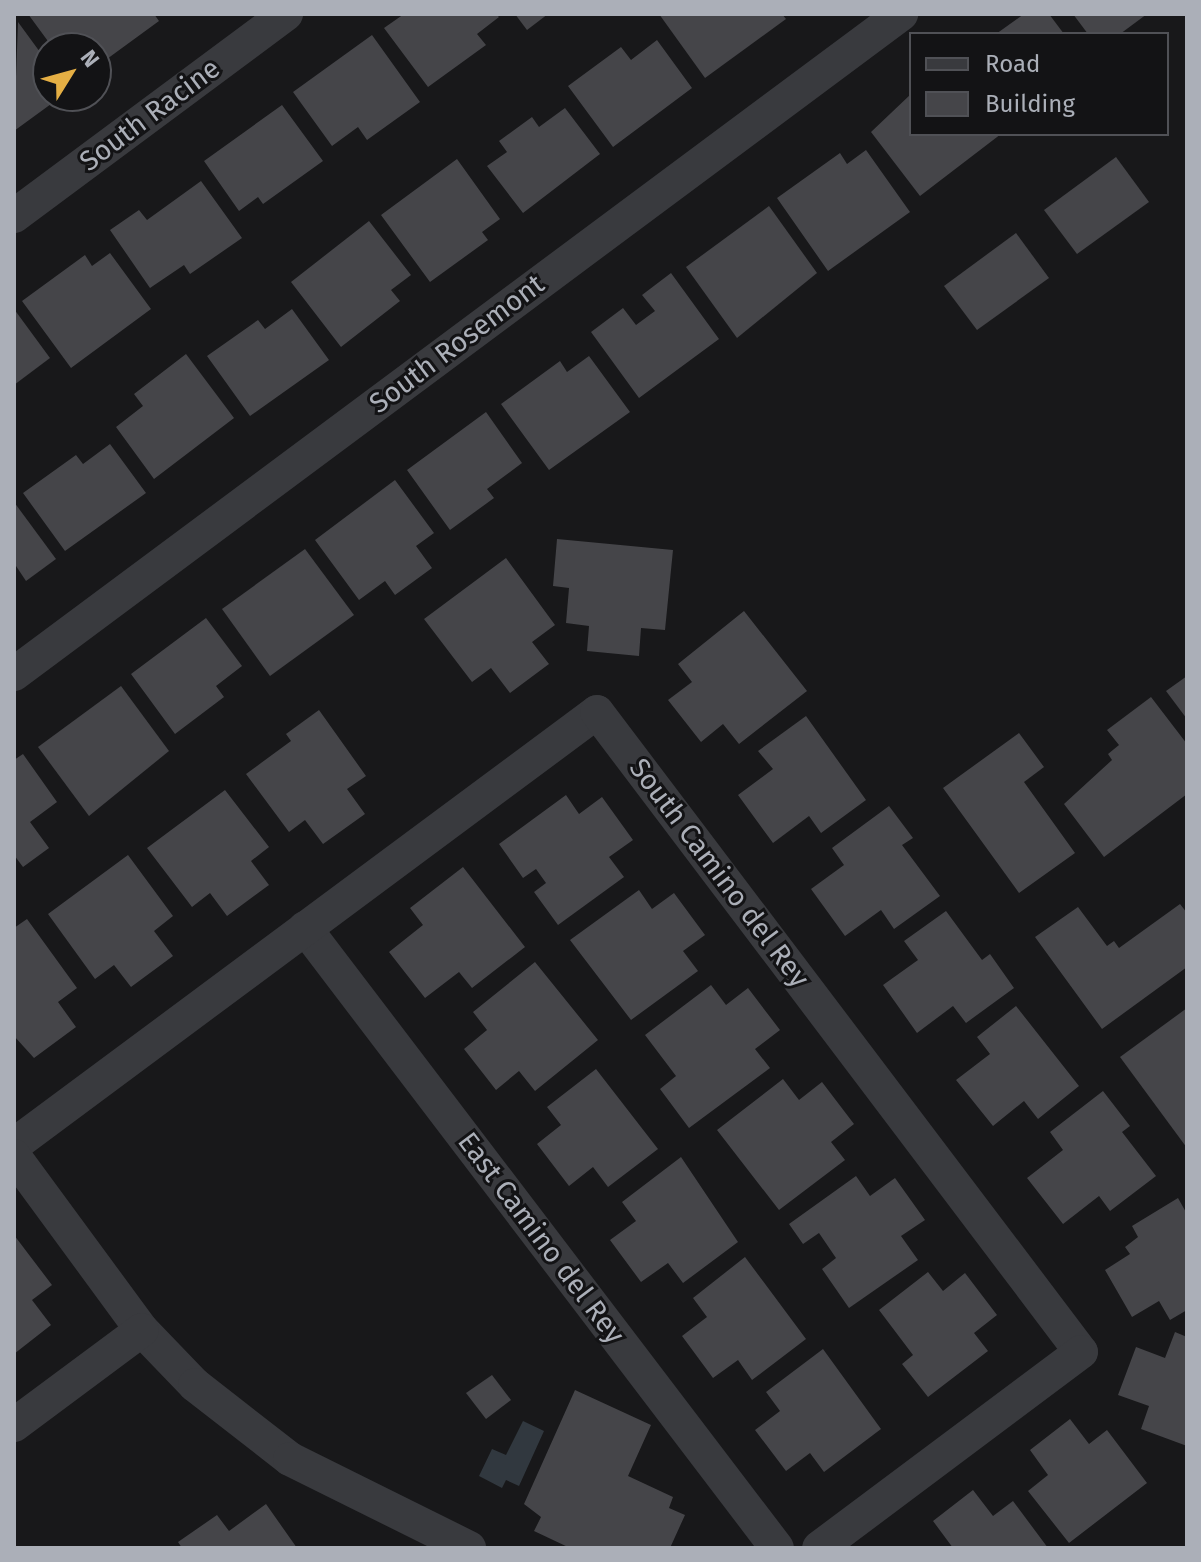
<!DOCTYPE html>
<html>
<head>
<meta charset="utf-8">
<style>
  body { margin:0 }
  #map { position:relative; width:1201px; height:1562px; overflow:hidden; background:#18181a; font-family:"Fira Sans",sans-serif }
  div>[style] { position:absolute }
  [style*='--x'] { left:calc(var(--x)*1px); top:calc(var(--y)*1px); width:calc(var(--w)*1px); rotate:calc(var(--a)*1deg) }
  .water>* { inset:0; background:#31383f }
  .building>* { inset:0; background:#454549 }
  .minor>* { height:34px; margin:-17px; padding:0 17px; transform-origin:17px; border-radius:17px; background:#393a3e }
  span { translate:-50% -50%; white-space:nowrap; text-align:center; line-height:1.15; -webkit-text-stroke:6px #131315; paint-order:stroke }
  .street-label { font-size:28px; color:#abafb8 }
  .frame { position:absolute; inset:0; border:16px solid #abafb8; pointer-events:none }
  .legend { position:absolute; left:909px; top:32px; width:260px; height:104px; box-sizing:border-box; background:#131315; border:2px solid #505156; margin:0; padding:10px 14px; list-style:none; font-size:24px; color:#abafb8 }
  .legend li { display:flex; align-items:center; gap:16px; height:40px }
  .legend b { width:40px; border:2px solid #505156 }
  .north { position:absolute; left:32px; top:32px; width:80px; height:80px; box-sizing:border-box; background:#131315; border:2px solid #505156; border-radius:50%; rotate:53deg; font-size:22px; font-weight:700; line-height:32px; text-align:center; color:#abafb8 }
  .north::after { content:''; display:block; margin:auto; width:28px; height:36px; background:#e5af44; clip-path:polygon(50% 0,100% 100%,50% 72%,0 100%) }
</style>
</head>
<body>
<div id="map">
  <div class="water">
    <div style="clip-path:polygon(523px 1421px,544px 1431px,519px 1486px,506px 1480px,502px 1488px,479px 1476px,492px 1449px,506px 1455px)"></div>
  </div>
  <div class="building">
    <div style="clip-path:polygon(28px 14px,154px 14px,159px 21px,96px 67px,96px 48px,53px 48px)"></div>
    <div style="clip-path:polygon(404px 14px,496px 14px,499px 17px,477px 34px,486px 45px,428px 87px,384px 28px)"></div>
    <div style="clip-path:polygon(515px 14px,548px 14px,527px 30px)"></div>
    <div style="clip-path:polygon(659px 14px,782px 14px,786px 19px,705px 78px)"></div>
    <div style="clip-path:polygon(1024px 14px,1049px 14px,1064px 34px,996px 34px)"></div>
    <div style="clip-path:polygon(1073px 14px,1147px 14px,1120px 34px,1088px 34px)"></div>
    <div style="clip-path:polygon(18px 22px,48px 63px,48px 96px,62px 96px,14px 131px)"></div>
    <div style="clip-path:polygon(372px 35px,420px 102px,367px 140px,358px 127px,332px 146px,293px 92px)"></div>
    <div style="clip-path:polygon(657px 40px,692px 88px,613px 147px,568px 86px,621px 47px,631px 60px)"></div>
    <div style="clip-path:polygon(911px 94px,911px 134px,1001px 134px,920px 196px,871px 132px)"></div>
    <div style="clip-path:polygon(282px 105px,323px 161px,263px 204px,258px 197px,239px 211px,204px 161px)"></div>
    <div style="clip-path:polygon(565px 108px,600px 154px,523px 213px,487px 166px,507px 152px,499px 141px,532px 117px,539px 127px)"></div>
    <div style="clip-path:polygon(866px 150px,910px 212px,828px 271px,777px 198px,840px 153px,847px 164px)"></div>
    <div style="clip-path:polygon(1116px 157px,1149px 202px,1077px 254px,1044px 210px)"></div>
    <div style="clip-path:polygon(457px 159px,500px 219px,482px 232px,488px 240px,430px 282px,381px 215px)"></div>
    <div style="clip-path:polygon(201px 181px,242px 238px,190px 274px,184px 265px,150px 288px,110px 230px,139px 210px,147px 220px)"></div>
    <div style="clip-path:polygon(769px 206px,817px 273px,737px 338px,686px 267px)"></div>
    <div style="clip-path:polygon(369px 221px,411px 275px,391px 290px,400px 301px,341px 347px,291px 282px)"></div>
    <div style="clip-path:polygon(1016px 233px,1049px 278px,977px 330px,944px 286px)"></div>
    <div style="clip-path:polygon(110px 253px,151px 309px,71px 368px,22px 301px,85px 255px,92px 266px)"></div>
    <div style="clip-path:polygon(671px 273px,719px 339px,639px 398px,591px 332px,623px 308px,636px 325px,655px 311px,642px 295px)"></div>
    <div style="clip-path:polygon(14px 309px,50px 358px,14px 385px)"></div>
    <div style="clip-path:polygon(292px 309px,329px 360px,250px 416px,207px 356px,258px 320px,265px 329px)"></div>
    <div style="clip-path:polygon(186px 354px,234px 418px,154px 479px,116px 427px,143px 406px,134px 394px)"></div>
    <div style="clip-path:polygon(589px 356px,630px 412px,549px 470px,501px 404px,560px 361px,567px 372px)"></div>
    <div style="clip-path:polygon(486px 412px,522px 463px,487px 489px,494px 498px,450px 530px,407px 470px)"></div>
    <div style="clip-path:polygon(110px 444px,146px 493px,65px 551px,23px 493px,76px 455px,83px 464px)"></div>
    <div style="clip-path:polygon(395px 480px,434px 533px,416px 546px,432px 568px,395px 595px,385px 581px,359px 600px,315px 540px)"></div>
    <div style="clip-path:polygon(14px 502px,56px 559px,26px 581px,14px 563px)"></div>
    <div style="clip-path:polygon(557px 539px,673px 550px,665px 630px,641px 628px,639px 656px,587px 651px,589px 626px,566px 623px,569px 588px,553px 586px)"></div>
    <div style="clip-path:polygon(305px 549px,354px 615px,270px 676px,222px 609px)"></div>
    <div style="clip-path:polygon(506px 558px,555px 625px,532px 642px,549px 664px,510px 693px,491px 668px,472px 682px,424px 619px)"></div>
    <div style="clip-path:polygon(744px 611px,807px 691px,739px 744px,723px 724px,701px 742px,668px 700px,692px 682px,678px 664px)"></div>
    <div style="clip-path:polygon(206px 618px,242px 666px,216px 686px,224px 697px,175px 734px,131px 674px)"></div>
    <div style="clip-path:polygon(1187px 676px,1187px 719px,1166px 691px)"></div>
    <div style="clip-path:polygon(121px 686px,169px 751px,89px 816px,38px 747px)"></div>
    <div style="clip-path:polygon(1151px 697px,1187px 744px,1187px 794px,1104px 857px,1064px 804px,1112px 760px,1108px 754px,1119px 745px,1107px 730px)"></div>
    <div style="clip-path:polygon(319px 710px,366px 776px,347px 789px,365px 814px,323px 844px,305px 820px,289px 832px,246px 774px,291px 741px,286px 734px)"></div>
    <div style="clip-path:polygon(806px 716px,866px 800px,821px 833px,809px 816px,773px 843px,738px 795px,773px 769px,758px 751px)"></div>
    <div style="clip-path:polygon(1019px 733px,1044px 767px,1024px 782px,1075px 853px,1019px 893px,943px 788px)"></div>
    <div style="clip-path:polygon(23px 754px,57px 802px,30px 822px,49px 848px,23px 867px,14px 855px,14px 760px)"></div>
    <div style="clip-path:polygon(225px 790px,269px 847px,251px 861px,269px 885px,227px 916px,210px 893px,192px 907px,147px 848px)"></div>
    <div style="clip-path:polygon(566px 795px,579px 814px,602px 797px,633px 840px,609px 857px,624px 877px,558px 925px,534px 892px,546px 883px,536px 869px,523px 878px,499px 844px)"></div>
    <div style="clip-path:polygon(889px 806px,913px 838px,902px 845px,940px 896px,894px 929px,881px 910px,845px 936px,811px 889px,844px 865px,832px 848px)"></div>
    <div style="clip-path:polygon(128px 855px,173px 916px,154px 931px,173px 956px,131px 987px,114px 965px,95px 979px,48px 914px)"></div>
    <div style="clip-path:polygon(463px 867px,525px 947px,472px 988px,459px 972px,425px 998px,389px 952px,423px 925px,410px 908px)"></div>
    <div style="clip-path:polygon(639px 890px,652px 909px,674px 893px,705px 935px,683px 951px,698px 971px,631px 1020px,570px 940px)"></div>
    <div style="clip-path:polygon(1180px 904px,1187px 913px,1187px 967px,1102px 1029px,1035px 937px,1078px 907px,1107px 946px,1114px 941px,1119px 948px)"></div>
    <div style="clip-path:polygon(946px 911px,982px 960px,990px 954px,1014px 988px,966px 1023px,953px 1006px,917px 1033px,883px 985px,918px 960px,904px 941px)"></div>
    <div style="clip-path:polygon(27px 919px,77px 988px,58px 1002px,76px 1027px,34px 1058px,14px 1036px,14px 928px)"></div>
    <div style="clip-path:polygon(535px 962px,598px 1040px,535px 1091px,519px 1071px,496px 1090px,464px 1049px,487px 1030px,473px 1012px)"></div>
    <div style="clip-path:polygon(711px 985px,726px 1005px,748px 988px,780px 1030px,755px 1049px,770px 1068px,689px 1128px,660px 1089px,676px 1076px,645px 1035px)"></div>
    <div style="clip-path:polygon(1016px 1006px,1079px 1086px,1038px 1119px,1024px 1101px,993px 1126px,956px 1080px,990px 1054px,977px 1037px)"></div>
    <div style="clip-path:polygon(1187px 1008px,1187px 1148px,1120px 1057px)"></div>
    <div style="clip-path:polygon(596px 1069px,658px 1149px,608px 1187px,593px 1167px,569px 1186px,537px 1144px,561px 1125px,547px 1107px)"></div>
    <div style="clip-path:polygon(783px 1079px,799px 1100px,822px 1082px,854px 1124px,831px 1142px,845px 1160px,779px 1210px,717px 1130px)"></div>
    <div style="clip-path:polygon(1103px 1091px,1130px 1126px,1122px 1132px,1156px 1176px,1110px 1211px,1099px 1196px,1063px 1224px,1027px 1178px,1063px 1150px,1050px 1132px)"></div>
    <div style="clip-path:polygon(681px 1157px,738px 1242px,683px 1283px,668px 1263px,641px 1282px,610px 1240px,636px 1221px,622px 1202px)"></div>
    <div style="clip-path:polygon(856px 1176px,870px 1196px,895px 1178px,925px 1220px,901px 1236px,918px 1260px,849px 1308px,822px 1269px,836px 1258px,819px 1233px,803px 1244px,789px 1224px)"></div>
    <div style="clip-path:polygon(1178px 1198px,1187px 1214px,1187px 1310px,1170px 1320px,1159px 1301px,1132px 1317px,1105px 1270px,1130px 1254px,1125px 1247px,1138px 1237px,1132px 1226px)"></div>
    <div style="clip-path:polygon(14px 1235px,52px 1285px,32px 1300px,51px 1325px,14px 1354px)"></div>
    <div style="clip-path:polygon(745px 1257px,806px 1339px,752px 1380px,738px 1360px,713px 1378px,682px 1336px,707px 1317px,693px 1298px)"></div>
    <div style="clip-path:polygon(928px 1272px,943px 1291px,965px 1273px,997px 1315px,974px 1333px,988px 1351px,928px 1397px,902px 1364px,913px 1355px,879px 1310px)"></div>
    <div style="clip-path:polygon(1175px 1332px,1187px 1337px,1187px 1446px,1141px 1429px,1149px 1406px,1118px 1395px,1136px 1347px,1165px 1358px)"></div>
    <div style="clip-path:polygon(823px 1349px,881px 1429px,824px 1472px,810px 1453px,786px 1471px,755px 1430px,780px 1411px,766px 1392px)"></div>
    <div style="clip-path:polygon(492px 1375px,511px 1400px,486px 1419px,466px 1393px)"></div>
    <div style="clip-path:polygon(575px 1390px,651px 1425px,628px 1476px,673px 1497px,669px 1508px,685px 1515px,670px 1548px,570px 1548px,534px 1531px,541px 1517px,524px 1504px)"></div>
    <div style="clip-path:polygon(1070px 1419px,1089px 1444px,1107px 1430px,1147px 1483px,1069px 1543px,1028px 1491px,1048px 1475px,1030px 1450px)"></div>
    <div style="clip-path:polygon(973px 1490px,993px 1516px,1013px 1501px,1048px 1548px,953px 1548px,933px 1521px)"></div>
    <div style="clip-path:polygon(266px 1504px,297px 1548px,182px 1548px,178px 1542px,217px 1515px,229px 1531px)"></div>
  </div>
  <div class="minor">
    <div style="--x:14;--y:216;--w:339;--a:-36.6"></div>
    <div style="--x:14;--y:674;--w:1106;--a:-36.65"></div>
    <div style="--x:305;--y:928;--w:779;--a:52.72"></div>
    <div style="--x:14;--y:1145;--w:726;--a:-36.6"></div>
    <div style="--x:597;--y:712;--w:802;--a:52.9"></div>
    <div style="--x:1081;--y:1352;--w:327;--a:143.2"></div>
    <div style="--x:14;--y:1156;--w:216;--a:53.7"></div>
    <div style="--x:142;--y:1330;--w:76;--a:46.1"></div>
    <div style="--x:195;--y:1385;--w:120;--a:37.9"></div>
    <div style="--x:290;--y:1459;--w:200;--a:26.4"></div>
    <div style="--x:14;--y:1425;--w:159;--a:-36.6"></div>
  </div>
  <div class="street-label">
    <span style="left:150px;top:115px;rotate:-37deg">South Racine</span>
    <span style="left:457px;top:344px;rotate:-37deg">South Rosemont</span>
    <span style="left:719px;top:873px;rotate:53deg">South Camino del Rey</span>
    <span style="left:541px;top:1238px;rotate:53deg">East Camino del Rey</span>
  </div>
  <div class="frame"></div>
  <ul class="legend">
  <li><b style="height:10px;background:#393a3e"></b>Road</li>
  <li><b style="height:22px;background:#454549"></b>Building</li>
  </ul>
  <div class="north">N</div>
</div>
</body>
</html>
